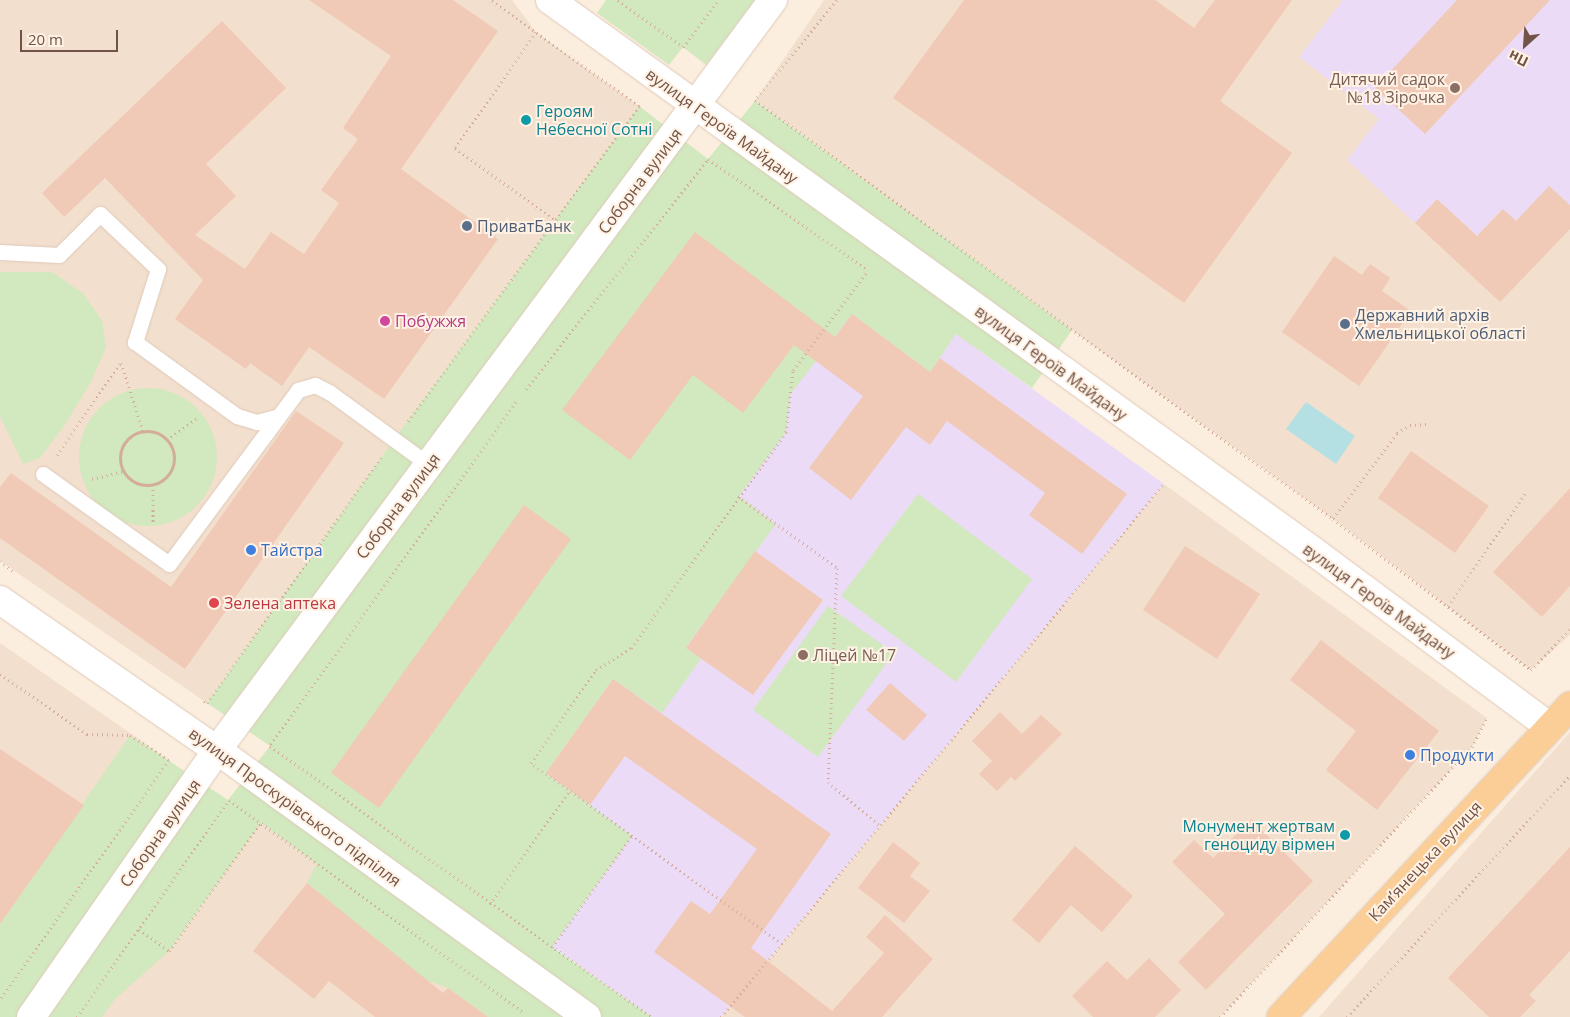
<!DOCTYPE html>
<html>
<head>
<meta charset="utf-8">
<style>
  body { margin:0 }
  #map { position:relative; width:1570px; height:1017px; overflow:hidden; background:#fceede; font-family:"Open Sans",sans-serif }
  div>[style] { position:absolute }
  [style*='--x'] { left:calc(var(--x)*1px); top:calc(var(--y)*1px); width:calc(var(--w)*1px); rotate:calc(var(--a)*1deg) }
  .residential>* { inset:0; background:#f3dfcd }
  .education>* { inset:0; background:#ebdbf7 }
  .green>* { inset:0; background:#d2e8be }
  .round { border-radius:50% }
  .water>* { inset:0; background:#b4e0e4 }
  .building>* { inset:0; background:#f0cab6 }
  .path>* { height:3px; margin-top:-1.5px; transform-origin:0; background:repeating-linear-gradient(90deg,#d4ad9a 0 1px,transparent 0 5px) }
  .path>.ring { margin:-1.5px; padding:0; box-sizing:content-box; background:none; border:3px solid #d4ad9a; border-radius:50% }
  .roads { filter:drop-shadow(0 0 1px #dfcabb) drop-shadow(0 0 1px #dfcabb) }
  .lane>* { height:15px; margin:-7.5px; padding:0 7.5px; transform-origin:7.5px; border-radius:7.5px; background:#fff }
  .street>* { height:28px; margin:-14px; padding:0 14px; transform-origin:14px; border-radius:14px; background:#fff }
  .secondary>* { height:28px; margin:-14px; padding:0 14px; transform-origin:14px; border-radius:14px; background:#fff }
  .primary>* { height:28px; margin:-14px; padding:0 14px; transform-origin:14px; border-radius:14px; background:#face96 }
  .dots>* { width:14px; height:14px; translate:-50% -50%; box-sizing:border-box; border:2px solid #fff2e4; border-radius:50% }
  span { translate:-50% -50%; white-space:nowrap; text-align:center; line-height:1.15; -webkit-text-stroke:4px #fff2e4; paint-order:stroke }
  .education-label { font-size:16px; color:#785e54 }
  .right { translate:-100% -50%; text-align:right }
  .left { translate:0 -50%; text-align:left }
  .culture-label { font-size:16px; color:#0d838f }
  .street-label { font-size:16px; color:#715347 }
  .service-label { font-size:16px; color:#4e5e75 }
  .hotel-label { font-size:16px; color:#b23c85 }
  .shop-label { font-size:16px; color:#366cbe }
  .health-label { font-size:16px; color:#be3a42 }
  .north { position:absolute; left:1500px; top:20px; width:50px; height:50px; -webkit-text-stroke:4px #fff2e4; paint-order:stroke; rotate:206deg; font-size:14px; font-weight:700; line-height:20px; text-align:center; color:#715347 }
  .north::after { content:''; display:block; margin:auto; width:18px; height:22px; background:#715347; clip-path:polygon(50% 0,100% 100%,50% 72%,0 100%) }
  .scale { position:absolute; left:20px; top:30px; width:98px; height:22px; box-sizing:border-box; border:2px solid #715347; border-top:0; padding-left:6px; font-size:15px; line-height:18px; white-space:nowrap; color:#715347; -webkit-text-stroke:4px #fff2e4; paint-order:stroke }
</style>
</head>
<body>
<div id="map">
  <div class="residential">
    <div style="clip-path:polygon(0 0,512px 0,536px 32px,639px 106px,394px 439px,207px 703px,0 561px)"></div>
    <div style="clip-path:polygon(824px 0,1570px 0,1570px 635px,1531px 670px,1333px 519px,755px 101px)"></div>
    <div style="clip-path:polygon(1164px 484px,1487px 718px,1472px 747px,1220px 1017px,721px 1017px)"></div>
    <div style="clip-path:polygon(0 643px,169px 760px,0 999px)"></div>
    <div style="clip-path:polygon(1570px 732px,1570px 1017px,1319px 1017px,1563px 740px)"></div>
    <div style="clip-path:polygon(229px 800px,452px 962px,531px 1017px,78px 1017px)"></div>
  </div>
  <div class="education">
    <div style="clip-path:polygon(1343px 0,1570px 0,1570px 205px,1549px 186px,1516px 221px,1502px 209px,1477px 236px,1437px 199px,1415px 223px,1347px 160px,1379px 119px,1299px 57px)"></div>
    <div style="clip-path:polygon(868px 270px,1164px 484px,721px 1017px,652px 1017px,432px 862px)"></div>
  </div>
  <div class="green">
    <div style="clip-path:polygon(606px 0,755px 0,706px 65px,683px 47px,669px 65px,597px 13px)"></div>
    <div style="clip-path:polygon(755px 101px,1072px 330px,1032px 388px,956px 334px,930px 372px,852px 314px,790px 395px,786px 432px,739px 496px,776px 524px,686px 647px,701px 659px,662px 713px,613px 679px,546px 773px,632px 836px,552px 947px,652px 1017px,488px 1017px,448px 988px,426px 980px,307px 883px,316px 864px,261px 823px,169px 951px,114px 1000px,102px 1017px,0 1017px,0 924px,130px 735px,228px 800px,270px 746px,207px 703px,394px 439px,639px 106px,708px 159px)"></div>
    <div style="clip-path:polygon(0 272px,52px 272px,84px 294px,102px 321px,106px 347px,91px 382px,64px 426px,40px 458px,23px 464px,0 416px)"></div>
    <div class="round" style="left:79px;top:388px;width:138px;height:138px"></div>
    <div style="clip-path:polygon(918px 494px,1032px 579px,956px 682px,841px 596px)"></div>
    <div style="clip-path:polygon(828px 606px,894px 653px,818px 757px,753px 710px)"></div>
  </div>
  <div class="water">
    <div style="clip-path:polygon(1306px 402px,1355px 436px,1336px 464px,1286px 429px)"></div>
  </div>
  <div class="building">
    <div style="clip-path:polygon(309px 0,453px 0,498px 31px,401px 169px,498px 239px,384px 399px,309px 347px,282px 386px,250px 363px,246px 369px,175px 319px,203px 280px,105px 178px,64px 217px,42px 193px,222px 21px,286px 88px,206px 164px,236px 196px,195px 235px,245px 269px,271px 232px,304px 254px,339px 203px,321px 190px,358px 139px,343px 128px,391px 56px)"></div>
    <div style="clip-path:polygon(964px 0,1155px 0,1194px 28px,1215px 0,1292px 0,1220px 101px,1292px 153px,1184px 303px,893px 98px)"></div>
    <div style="clip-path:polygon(1457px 0,1550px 0,1425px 134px,1375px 88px)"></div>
    <div style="clip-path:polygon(1549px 186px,1570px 205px,1570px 229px,1500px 302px,1415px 223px,1437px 199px,1477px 236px,1503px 209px,1516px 221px)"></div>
    <div style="clip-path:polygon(695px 232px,835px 337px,852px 314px,930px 372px,940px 358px,1127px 494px,1082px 554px,1029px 515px,1045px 493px,947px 421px,930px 445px,906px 427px,851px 500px,809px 468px,863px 396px,794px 345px,743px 413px,693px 375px,630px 460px,562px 410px)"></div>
    <div style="clip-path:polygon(1334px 256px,1362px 275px,1370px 264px,1390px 278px,1382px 291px,1411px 311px,1359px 386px,1282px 332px)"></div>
    <div style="clip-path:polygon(296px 411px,344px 443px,185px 669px,0 538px,0 487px,11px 473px,171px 587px)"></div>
    <div style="clip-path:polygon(1411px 451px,1489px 506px,1455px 553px,1378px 498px)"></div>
    <div style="clip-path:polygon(1570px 488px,1570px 586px,1542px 617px,1493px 572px)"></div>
    <div style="clip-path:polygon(524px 505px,571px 539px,379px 808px,331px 773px)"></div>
    <div style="clip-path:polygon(1185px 546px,1260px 594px,1217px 659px,1143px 610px)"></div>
    <div style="clip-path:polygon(755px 551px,823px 600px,753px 695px,686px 648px)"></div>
    <div style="clip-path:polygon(1321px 640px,1439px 731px,1377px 810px,1326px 770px,1356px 731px,1290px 680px)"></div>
    <div style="clip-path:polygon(613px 679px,831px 834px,751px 948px,832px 1011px,884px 953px,866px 937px,885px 915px,933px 959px,882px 1017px,745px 1017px,654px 952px,691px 901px,710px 914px,757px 849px,625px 756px,590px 805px,546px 773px)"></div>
    <div style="clip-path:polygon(890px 683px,927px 715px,904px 741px,866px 710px)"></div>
    <div style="clip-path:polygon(1000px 712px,1022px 734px,1041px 715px,1062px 734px,1015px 781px,1011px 777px,997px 791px,979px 774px,992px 761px,972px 741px)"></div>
    <div style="clip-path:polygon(0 749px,84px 805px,0 924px)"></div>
    <div style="clip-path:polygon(1251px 819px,1313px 881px,1206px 990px,1178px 962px,1225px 914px,1172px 862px,1194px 840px,1213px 858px)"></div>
    <div style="clip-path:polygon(893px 842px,920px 863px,910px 876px,930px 891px,904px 923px,858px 888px)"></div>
    <div style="clip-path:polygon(1075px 846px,1133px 896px,1102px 932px,1071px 905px,1039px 943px,1012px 920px)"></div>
    <div style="clip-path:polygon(1570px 847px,1570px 951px,1529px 995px,1536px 1001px,1520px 1017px,1489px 1017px,1448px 978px)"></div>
    <div style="clip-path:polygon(307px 883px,443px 993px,448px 988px,488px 1017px,375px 1017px,329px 981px,314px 999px,253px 951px)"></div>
    <div style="clip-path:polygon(1149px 958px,1181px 990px,1155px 1017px,1093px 1017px,1072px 996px,1107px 961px,1127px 980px)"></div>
  </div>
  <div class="path">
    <div style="--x:618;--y:0;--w:80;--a:35.9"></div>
    <div style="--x:683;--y:47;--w:59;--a:-53.3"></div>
    <div style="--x:837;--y:0;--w:129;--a:129.4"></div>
    <div style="--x:755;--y:100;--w:714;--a:35.94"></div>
    <div style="--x:1333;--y:519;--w:249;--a:37.3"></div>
    <div style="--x:1531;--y:670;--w:57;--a:-46.4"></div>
    <div style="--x:536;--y:32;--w:141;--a:124.9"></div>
    <div style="--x:455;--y:148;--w:123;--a:35.8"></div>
    <div style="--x:121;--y:363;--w:71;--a:72.1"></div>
    <div style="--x:526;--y:389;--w:293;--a:-51.6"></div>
    <div style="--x:708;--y:159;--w:193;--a:34.8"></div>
    <div style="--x:516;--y:402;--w:423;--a:125.6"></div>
    <div style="--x:270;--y:746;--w:468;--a:35.4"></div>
    <div style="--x:408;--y:421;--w:391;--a:-53.7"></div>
    <div style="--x:639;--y:106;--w:182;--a:-144.4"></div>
    <div class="ring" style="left:120px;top:431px;width:51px;height:51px"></div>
    <div style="--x:167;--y:440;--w:39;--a:-36"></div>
    <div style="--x:57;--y:455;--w:113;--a:-55.5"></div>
    <div style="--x:92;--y:479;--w:32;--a:-14"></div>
    <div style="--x:153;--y:485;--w:37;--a:90"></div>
    <div style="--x:738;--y:496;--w:122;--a:36"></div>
    <div style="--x:837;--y:568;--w:214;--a:92.4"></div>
    <div style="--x:828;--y:782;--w:68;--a:40.2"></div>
    <div style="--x:1333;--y:518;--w:106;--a:-53"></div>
    <div style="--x:1397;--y:433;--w:15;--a:-32"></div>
    <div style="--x:1410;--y:425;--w:18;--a:-3"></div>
    <div style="--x:0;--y:561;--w:16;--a:38"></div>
    <div style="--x:1448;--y:606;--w:136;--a:-55.5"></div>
    <div style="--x:0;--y:674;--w:106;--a:34.6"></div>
    <div style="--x:87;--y:734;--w:43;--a:1.3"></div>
    <div style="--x:130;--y:735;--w:46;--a:32.7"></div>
    <div style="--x:169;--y:760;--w:294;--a:125.2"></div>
    <div style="--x:204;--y:701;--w:4;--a:34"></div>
    <div style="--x:207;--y:703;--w:301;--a:-54.6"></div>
    <div style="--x:490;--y:904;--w:138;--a:-55"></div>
    <div style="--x:139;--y:929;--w:37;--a:36"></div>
    <div style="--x:169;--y:951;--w:158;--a:-54.3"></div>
    <div style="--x:782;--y:944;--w:309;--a:-144.2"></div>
    <div style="--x:531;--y:763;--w:113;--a:-55"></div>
    <div style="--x:596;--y:670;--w:41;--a:-32.2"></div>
    <div style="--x:631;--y:648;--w:266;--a:-54.3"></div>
    <div style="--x:786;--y:432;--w:62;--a:-83.6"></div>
    <div style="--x:793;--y:370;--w:125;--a:-53.1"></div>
    <div style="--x:552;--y:947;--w:137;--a:-54.2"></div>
    <div style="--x:77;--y:1017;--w:265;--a:-55"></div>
    <div style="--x:229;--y:800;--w:361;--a:35.8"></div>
    <div style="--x:721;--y:1017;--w:693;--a:-50.27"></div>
    <div style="--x:1220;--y:1017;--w:369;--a:-47"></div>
    <div style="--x:1472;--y:747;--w:33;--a:-63"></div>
    <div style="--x:1347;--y:1017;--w:329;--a:-47.3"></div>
  </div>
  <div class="roads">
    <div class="lane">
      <div style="--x:0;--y:252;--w:59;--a:2.9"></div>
      <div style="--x:59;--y:255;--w:58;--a:-45"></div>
      <div style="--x:100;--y:214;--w:80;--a:43.5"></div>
      <div style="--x:158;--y:269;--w:77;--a:107.5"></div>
      <div style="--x:135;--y:342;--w:126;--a:36"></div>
      <div style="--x:237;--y:416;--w:21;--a:17"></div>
      <div style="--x:257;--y:422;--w:20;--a:-15"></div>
      <div style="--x:43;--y:474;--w:155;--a:35.5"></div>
      <div style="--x:169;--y:564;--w:217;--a:-53.4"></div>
      <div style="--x:298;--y:390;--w:18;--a:-16"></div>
      <div style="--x:315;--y:385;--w:16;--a:27"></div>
      <div style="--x:329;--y:392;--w:124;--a:36.1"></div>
    </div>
    <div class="street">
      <div style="--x:0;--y:600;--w:264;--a:34.7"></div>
      <div style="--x:217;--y:750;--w:456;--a:35.8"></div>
      <div style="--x:31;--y:1017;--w:325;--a:-55.1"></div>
      <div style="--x:217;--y:750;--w:934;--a:-53.45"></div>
    </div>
    <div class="secondary">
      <div style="--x:550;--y:0;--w:941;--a:35.83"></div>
      <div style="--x:1313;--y:551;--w:295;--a:36.6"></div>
    </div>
    <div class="primary">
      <div style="--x:1281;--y:1017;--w:425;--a:-47.1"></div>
    </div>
  </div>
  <div class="dots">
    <div style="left:1455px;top:88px;background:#8d6e63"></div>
    <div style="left:526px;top:120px;background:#0f9aa8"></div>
    <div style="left:467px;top:226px;background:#5c6f8a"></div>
    <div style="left:385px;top:321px;background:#d1479c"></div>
    <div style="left:1345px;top:324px;background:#5c6f8a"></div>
    <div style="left:251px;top:550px;background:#3f7fe0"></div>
    <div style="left:214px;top:603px;background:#e0444e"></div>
    <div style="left:803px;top:655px;background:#8d6e63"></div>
    <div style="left:1410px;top:755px;background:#3f7fe0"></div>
    <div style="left:1345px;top:835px;background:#0f9aa8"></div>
  </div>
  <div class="education-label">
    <span class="right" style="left:1445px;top:88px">Дитячий садок<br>№18 Зірочка</span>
    <span class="left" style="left:813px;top:655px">Ліцей №17</span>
  </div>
  <div class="culture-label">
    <span class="left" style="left:536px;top:120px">Героям<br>Небесної Сотні</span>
    <span class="right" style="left:1335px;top:835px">Монумент жертвам<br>геноциду вірмен</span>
  </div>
  <div class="street-label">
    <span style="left:722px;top:126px;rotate:36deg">вулиця Героїв Майдану</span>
    <span style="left:640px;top:181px;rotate:-53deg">Соборна вулиця</span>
    <span style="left:1051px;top:363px;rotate:36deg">вулиця Героїв Майдану</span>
    <span style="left:398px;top:506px;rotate:-53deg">Соборна вулиця</span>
    <span style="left:1379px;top:601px;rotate:36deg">вулиця Героїв Майдану</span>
    <span style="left:295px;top:807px;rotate:36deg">вулиця Проскурівського підпілля</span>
    <span style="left:160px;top:833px;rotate:-55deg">Соборна вулиця</span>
    <span style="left:1425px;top:861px;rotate:-47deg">Камʼянецька вулиця</span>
  </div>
  <div class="service-label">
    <span class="left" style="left:477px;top:226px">ПриватБанк</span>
    <span class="left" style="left:1355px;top:324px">Державний архів<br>Хмельницької області</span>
  </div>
  <div class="hotel-label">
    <span class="left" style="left:395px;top:321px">Побужжя</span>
  </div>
  <div class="shop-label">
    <span class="left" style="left:261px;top:550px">Тайстра</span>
    <span class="left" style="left:1420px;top:755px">Продукти</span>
  </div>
  <div class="health-label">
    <span class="left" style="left:224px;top:603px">Зелена аптека</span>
  </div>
  <div class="north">Пн</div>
  <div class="scale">20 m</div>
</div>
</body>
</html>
